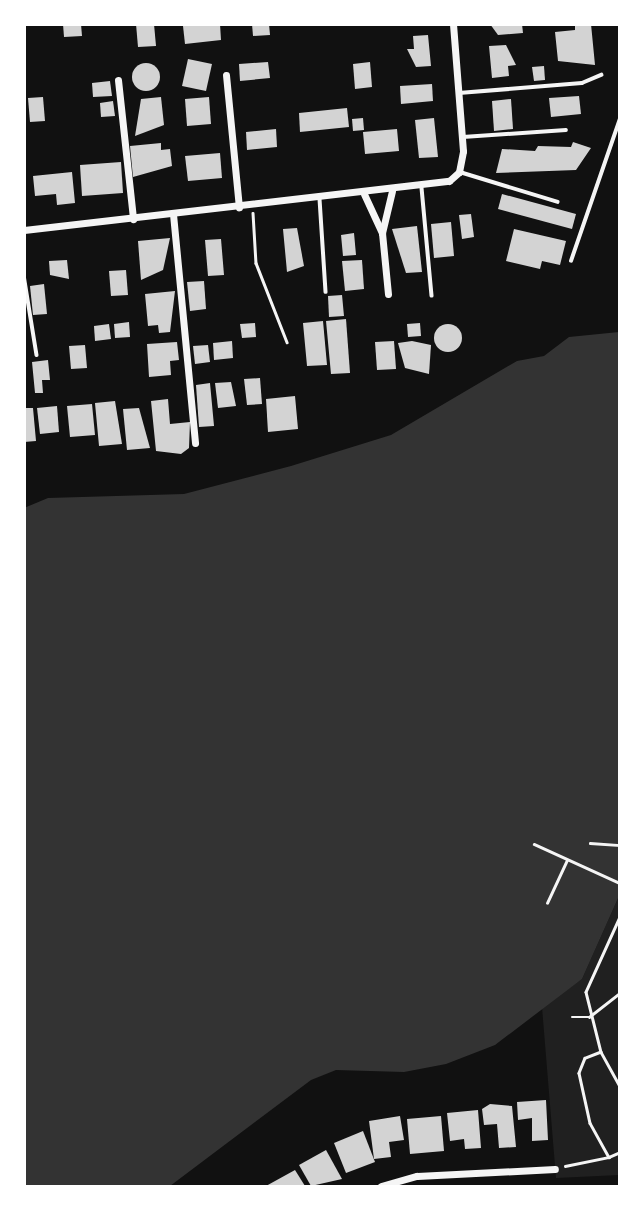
<!DOCTYPE html>
<html>
<head>
<meta charset="utf-8">
<style>
  body { margin:0 }
  #map { position:relative; width:644px; height:1211px; overflow:hidden; background:#111; font-family:Overpass,sans-serif }
  div>[style] { position:absolute }
  [style*='--x'] { left:calc(var(--x)*1px); top:calc(var(--y)*1px); width:calc(var(--w)*1px); rotate:calc(var(--a)*1deg) }
  .green>* { inset:0; background:#202020 }
  .water>* { inset:0; background:#333 }
  .building>* { inset:0; background:#d3d3d3 }
  .round { border-radius:50% }
  .path>* { height:2.5px; margin:-1.25px; padding:0 1.25px; transform-origin:1.25px; border-radius:1.25px; background:#f5f5f5 }
  .service>* { height:3.5px; margin:-1.75px; padding:0 1.75px; transform-origin:1.75px; border-radius:1.75px; background:#f5f5f5 }
  .minor>* { height:7px; margin:-3.5px; padding:0 3.5px; transform-origin:3.5px; border-radius:3.5px; background:#f5f5f5 }
  span { translate:-50% -50%; white-space:nowrap; text-align:center; line-height:1.15; -webkit-text-stroke:6px #fff; paint-order:stroke }
  .frame { position:absolute; inset:0; border:26px solid #fff; pointer-events:none }
</style>
</head>
<body>
<div id="map">
  <div class="green">
    <div style="clip-path:polygon(619px 896px,619px 1175px,556px 1178px,542px 1007px,582px 979px)"></div>
  </div>
  <div class="water">
    <div style="clip-path:polygon(619px 332px,619px 896px,582px 979px,495px 1045px,446px 1064px,404px 1072px,336px 1070px,311px 1080px,170px 1186px,25px 1186px,24px 508px,48px 498px,184px 494px,291px 466px,391px 435px,517px 361px,544px 356px,569px 337px)"></div>
  </div>
  <div class="building">
    <div style="clip-path:polygon(63px 24px,81px 24px,82px 36px,64px 37px)"></div>
    <div style="clip-path:polygon(136px 24px,154px 24px,156px 46px,138px 47px)"></div>
    <div style="clip-path:polygon(220px 24px,221px 40px,185px 44px,183px 26px)"></div>
    <div style="clip-path:polygon(252px 24px,269px 24px,270px 35px,253px 36px)"></div>
    <div style="clip-path:polygon(490px 24px,522px 24px,523px 33px,498px 35px)"></div>
    <div style="clip-path:polygon(575px 24px,591px 24px,595px 65px,558px 61px,555px 32px,575px 30px)"></div>
    <div style="clip-path:polygon(428px 35px,431px 66px,416px 67px,407px 49px,414px 49px,413px 36px)"></div>
    <div style="clip-path:polygon(506px 45px,516px 65px,508px 66px,509px 76px,492px 78px,489px 46px)"></div>
    <div style="clip-path:polygon(188px 59px,212px 64px,206px 91px,182px 86px)"></div>
    <div style="clip-path:polygon(268px 62px,270px 78px,240px 81px,239px 64px)"></div>
    <div style="clip-path:polygon(370px 62px,372px 87px,355px 89px,353px 64px)"></div>
    <div class="round" style="left:132px;top:63px;width:28px;height:28px"></div>
    <div style="clip-path:polygon(544px 66px,545px 80px,534px 81px,532px 67px)"></div>
    <div style="clip-path:polygon(110px 81px,112px 96px,93px 97px,92px 83px)"></div>
    <div style="clip-path:polygon(432px 84px,433px 101px,401px 104px,400px 86px)"></div>
    <div style="clip-path:polygon(579px 96px,581px 114px,551px 117px,549px 98px)"></div>
    <div style="clip-path:polygon(43px 97px,45px 121px,30px 122px,28px 98px)"></div>
    <div style="clip-path:polygon(161px 97px,164px 125px,135px 136px,141px 99px)"></div>
    <div style="clip-path:polygon(209px 97px,211px 124px,187px 126px,185px 99px)"></div>
    <div style="clip-path:polygon(511px 99px,513px 129px,494px 131px,492px 101px)"></div>
    <div style="clip-path:polygon(113px 101px,115px 116px,101px 117px,100px 103px)"></div>
    <div style="clip-path:polygon(347px 108px,349px 127px,300px 132px,299px 113px)"></div>
    <div style="clip-path:polygon(363px 118px,364px 130px,353px 131px,352px 119px)"></div>
    <div style="clip-path:polygon(434px 118px,438px 157px,419px 158px,415px 120px)"></div>
    <div style="clip-path:polygon(276px 129px,277px 147px,247px 150px,246px 132px)"></div>
    <div style="clip-path:polygon(397px 129px,399px 151px,365px 154px,363px 132px)"></div>
    <div style="clip-path:polygon(573px 142px,591px 148px,576px 170px,496px 173px,502px 149px,535px 151px,538px 146px,571px 147px)"></div>
    <div style="clip-path:polygon(161px 143px,161px 150px,170px 149px,172px 166px,133px 177px,130px 146px)"></div>
    <div style="clip-path:polygon(220px 153px,222px 178px,188px 181px,185px 156px)"></div>
    <div style="clip-path:polygon(121px 162px,123px 193px,82px 196px,80px 165px)"></div>
    <div style="clip-path:polygon(72px 172px,75px 203px,57px 205px,56px 194px,35px 196px,33px 176px)"></div>
    <div style="clip-path:polygon(502px 194px,576px 214px,572px 229px,498px 209px)"></div>
    <div style="clip-path:polygon(471px 214px,474px 237px,462px 239px,459px 215px)"></div>
    <div style="clip-path:polygon(451px 222px,454px 256px,434px 258px,431px 224px)"></div>
    <div style="clip-path:polygon(417px 226px,422px 272px,406px 273px,392px 229px)"></div>
    <div style="clip-path:polygon(297px 228px,304px 266px,287px 272px,283px 229px)"></div>
    <div style="clip-path:polygon(514px 229px,566px 241px,560px 265px,542px 261px,540px 269px,506px 261px)"></div>
    <div style="clip-path:polygon(354px 233px,356px 255px,343px 256px,341px 235px)"></div>
    <div style="clip-path:polygon(170px 238px,163px 270px,141px 280px,138px 241px)"></div>
    <div style="clip-path:polygon(221px 239px,224px 275px,208px 276px,205px 240px)"></div>
    <div style="clip-path:polygon(67px 260px,69px 279px,50px 275px,49px 261px)"></div>
    <div style="clip-path:polygon(362px 260px,364px 289px,345px 291px,342px 261px)"></div>
    <div style="clip-path:polygon(126px 270px,128px 295px,111px 296px,109px 271px)"></div>
    <div style="clip-path:polygon(204px 281px,206px 309px,190px 311px,187px 282px)"></div>
    <div style="clip-path:polygon(44px 284px,47px 314px,33px 315px,30px 286px)"></div>
    <div style="clip-path:polygon(175px 291px,170px 332px,159px 333px,158px 325px,148px 326px,145px 294px)"></div>
    <div style="clip-path:polygon(342px 295px,344px 316px,329px 317px,328px 296px)"></div>
    <div style="clip-path:polygon(346px 319px,350px 373px,331px 374px,326px 321px)"></div>
    <div style="clip-path:polygon(323px 321px,327px 365px,307px 366px,303px 323px)"></div>
    <div style="clip-path:polygon(129px 322px,130px 337px,115px 338px,114px 324px)"></div>
    <div style="clip-path:polygon(255px 323px,256px 337px,242px 338px,240px 324px)"></div>
    <div style="clip-path:polygon(420px 323px,421px 336px,408px 337px,407px 324px)"></div>
    <div style="clip-path:polygon(109px 324px,111px 339px,95px 341px,94px 326px)"></div>
    <div class="round" style="left:434px;top:324px;width:28px;height:28px"></div>
    <div style="clip-path:polygon(232px 341px,233px 358px,214px 360px,213px 343px)"></div>
    <div style="clip-path:polygon(394px 341px,396px 369px,377px 370px,375px 342px)"></div>
    <div style="clip-path:polygon(412px 341px,431px 345px,429px 374px,405px 368px,398px 343px)"></div>
    <div style="clip-path:polygon(177px 342px,179px 360px,170px 361px,171px 375px,149px 377px,147px 344px)"></div>
    <div style="clip-path:polygon(85px 345px,87px 368px,71px 369px,69px 346px)"></div>
    <div style="clip-path:polygon(208px 345px,210px 362px,195px 364px,193px 346px)"></div>
    <div style="clip-path:polygon(48px 360px,50px 380px,42px 380px,43px 393px,35px 393px,32px 362px)"></div>
    <div style="clip-path:polygon(260px 378px,262px 404px,247px 405px,244px 379px)"></div>
    <div style="clip-path:polygon(231px 382px,236px 406px,218px 408px,215px 383px)"></div>
    <div style="clip-path:polygon(210px 383px,214px 426px,199px 427px,196px 385px)"></div>
    <div style="clip-path:polygon(295px 396px,298px 429px,268px 432px,266px 399px)"></div>
    <div style="clip-path:polygon(168px 399px,170px 424px,190px 422px,189px 448px,181px 454px,156px 451px,151px 401px)"></div>
    <div style="clip-path:polygon(115px 401px,122px 444px,99px 446px,95px 403px)"></div>
    <div style="clip-path:polygon(92px 404px,95px 435px,70px 437px,67px 406px)"></div>
    <div style="clip-path:polygon(57px 406px,59px 432px,40px 434px,37px 408px)"></div>
    <div style="clip-path:polygon(24px 408px,33px 408px,36px 441px,24px 442px)"></div>
    <div style="clip-path:polygon(139px 408px,150px 448px,127px 450px,123px 409px)"></div>
    <div style="clip-path:polygon(546px 1100px,548px 1140px,532px 1141px,532px 1118px,518px 1120px,517px 1102px)"></div>
    <div style="clip-path:polygon(490px 1104px,512px 1106px,516px 1147px,499px 1148px,497px 1124px,484px 1125px,482px 1109px)"></div>
    <div style="clip-path:polygon(478px 1110px,481px 1148px,465px 1149px,464px 1139px,450px 1141px,447px 1113px)"></div>
    <div style="clip-path:polygon(400px 1116px,404px 1140px,389px 1142px,391px 1157px,374px 1159px,369px 1121px)"></div>
    <div style="clip-path:polygon(441px 1116px,444px 1151px,410px 1154px,407px 1119px)"></div>
    <div style="clip-path:polygon(363px 1131px,375px 1162px,346px 1173px,334px 1143px)"></div>
    <div style="clip-path:polygon(326px 1150px,342px 1179px,311px 1186px,299px 1165px)"></div>
    <div style="clip-path:polygon(295px 1170px,305px 1186px,266px 1186px)"></div>
  </div>
  <div class="path">
    <div style="--x:253;--y:213;--w:50;--a:86.6"></div>
    <div style="--x:256;--y:263;--w:85;--a:68.6"></div>
    <div style="--x:590;--y:843;--w:30;--a:4"></div>
    <div style="--x:534;--y:844;--w:94;--a:24.4"></div>
    <div style="--x:547;--y:903;--w:47;--a:-65.1"></div>
    <div style="--x:620;--y:917;--w:82;--a:114.4"></div>
    <div style="--x:586;--y:992;--w:62;--a:76"></div>
    <div style="--x:601;--y:1052;--w:39;--a:61"></div>
    <div style="--x:572;--y:1017;--w:17;--a:0"></div>
    <div style="--x:589;--y:1017;--w:39;--a:-38"></div>
    <div style="--x:601;--y:1052;--w:17;--a:159"></div>
    <div style="--x:585;--y:1058;--w:16;--a:112"></div>
    <div style="--x:579;--y:1073;--w:51;--a:77.6"></div>
    <div style="--x:590;--y:1123;--w:39;--a:61"></div>
    <div style="--x:609;--y:1157;--w:12;--a:-24"></div>
    <div style="--x:565;--y:1166;--w:45;--a:-11.6"></div>
  </div>
  <div class="service">
    <div style="--x:459;--y:93;--w:123;--a:-4.6"></div>
    <div style="--x:582;--y:83;--w:21;--a:-23"></div>
    <div style="--x:463;--y:137;--w:103;--a:-3.9"></div>
    <div style="--x:460;--y:172;--w:102;--a:17"></div>
    <div style="--x:422;--y:188;--w:108;--a:84.7"></div>
    <div style="--x:320;--y:199;--w:93;--a:86.3"></div>
    <div style="--x:571;--y:261;--w:150;--a:-71"></div>
    <div style="--x:24;--y:275;--w:81;--a:80.8"></div>
  </div>
  <div class="minor">
    <div style="--x:226;--y:75;--w:133;--a:84.4"></div>
    <div style="--x:118;--y:80;--w:140;--a:83.8"></div>
    <div style="--x:364;--y:194;--w:43;--a:65.2"></div>
    <div style="--x:173;--y:214;--w:230;--a:84.5"></div>
    <div style="--x:24;--y:230;--w:428;--a:-6.6"></div>
    <div style="--x:449;--y:181;--w:13;--a:-42"></div>
    <div style="--x:459;--y:172;--w:21;--a:-79"></div>
    <div style="--x:463;--y:151;--w:127;--a:-94.5"></div>
    <div style="--x:388;--y:294;--w:61;--a:-95.6"></div>
    <div style="--x:382;--y:233;--w:43;--a:-76.6"></div>
    <div style="--x:381;--y:1186;--w:37;--a:-16"></div>
    <div style="--x:417;--y:1176;--w:138;--a:-2.9"></div>
  </div>
  <div class="frame"></div>
</div>
</body>
</html>
